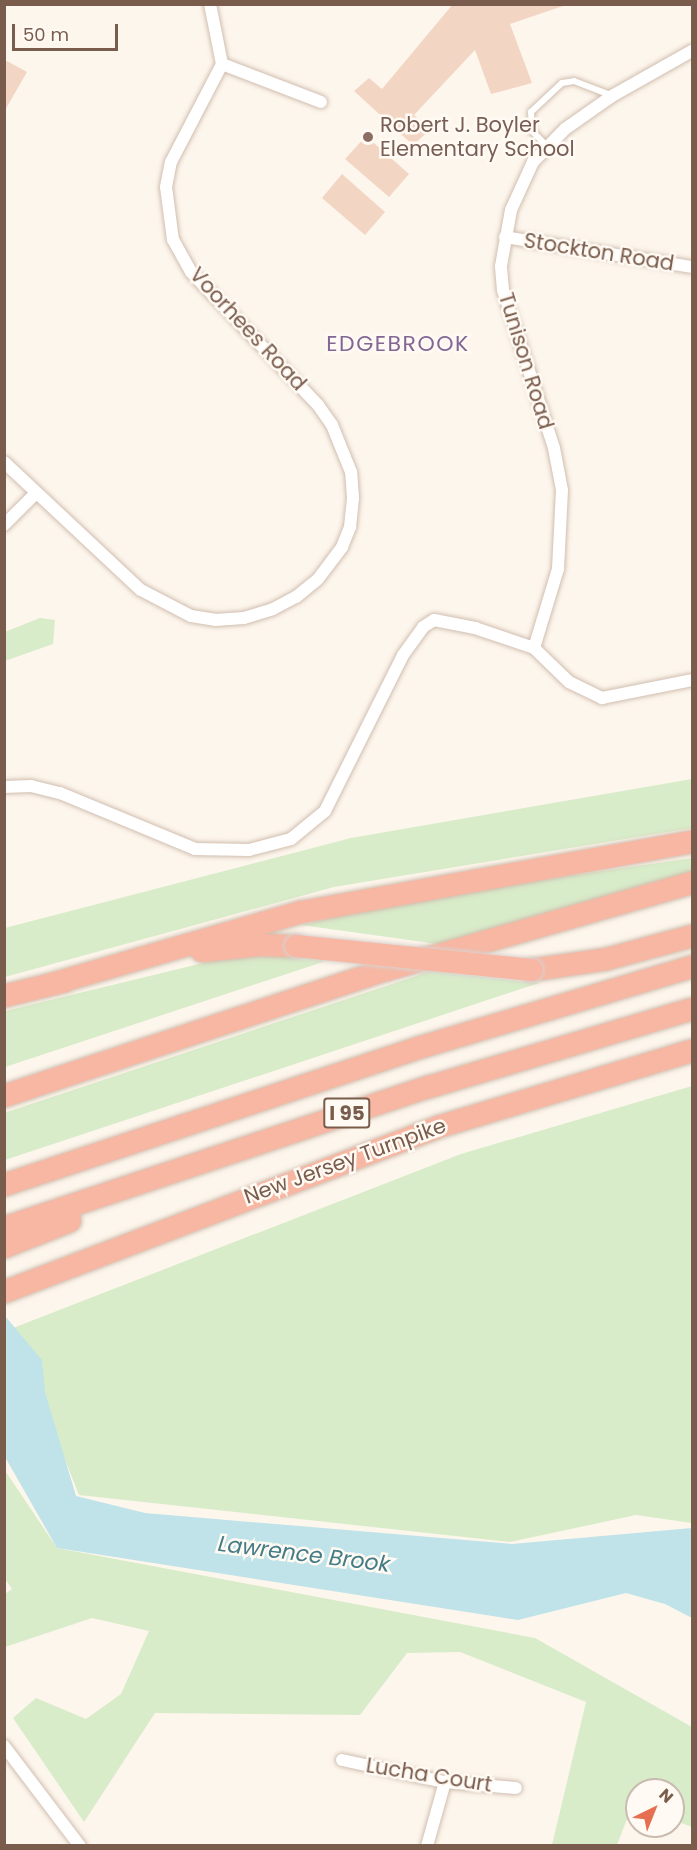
<!DOCTYPE html>
<html>
<head>
<meta charset="utf-8">
<style>
  body { margin:0 }
  #map { position:relative; width:697px; height:1850px; overflow:hidden; background:#fdf6ec; font-family:Poppins,sans-serif }
  div>[style] { position:absolute }
  [style*='--x'] { left:calc(var(--x)*1px); top:calc(var(--y)*1px); width:calc(var(--w)*1px); rotate:calc(var(--a)*1deg) }
  .green>* { inset:0; background:#d8ecc9 }
  .water>* { inset:0; background:#bfe3e8 }
  .building>* { inset:0; background:#f3d5c3 }
  .roads { filter:drop-shadow(0 0 2px #d1beb0) drop-shadow(0 0 2px #d1beb0) }
  .service>* { height:6px; margin:-3px; padding:0 3px; transform-origin:3px; border-radius:3px; background:#fff }
  .minor>* { height:12px; margin:-6px; padding:0 6px; transform-origin:6px; border-radius:6px; background:#fff }
  .motorway>* { height:22px; margin:-11px; padding:0 11px; transform-origin:11px; border-radius:11px; background:#f7b7a3 }
  .bridges { filter:drop-shadow(0 0 2px #dad1cd) drop-shadow(0 0 2px #dad1cd) }
  .motorway-bridge>* { height:22px; margin:-11px; padding:0 11px; transform-origin:11px; border-radius:11px; background:#f7b7a3 }
  .dots>* { width:16px; height:16px; translate:-50% -50%; box-sizing:border-box; border:3px solid #fffaf3; border-radius:50% }
  span { translate:-50% -50%; white-space:nowrap; text-align:center; line-height:1.15; -webkit-text-stroke:5px #fffaf3; paint-order:stroke }
  .shield-label span { padding:2px 4px; background:#fffaf3; border:2px solid; border-radius:4px; -webkit-text-stroke-width:0 }
  .shield-label { font-size:20px; color:#7a5c4d; font-weight:700 }
  .education-label { font-size:21px; color:#785e54 }
  .left { translate:0 -50%; text-align:left }
  .street-label { font-size:21px; color:#7a5c4d }
  .neighbourhood-label { font-size:22px; color:#846695; letter-spacing:1.5px }
  .water-label { font-size:22px; color:#437c86; font-style:italic }
  .frame { position:absolute; inset:0; border:6px solid #7a5c4d; pointer-events:none }
  .north { position:absolute; left:625px; top:1778px; width:60px; height:60px; box-sizing:border-box; background:#fffaf3; border:2px solid #cabbb1; border-radius:50%; rotate:43deg; font-size:16px; font-weight:700; line-height:24px; text-align:center; color:#7a5c4d }
  .north::after { content:''; display:block; margin:auto; width:21px; height:27px; background:#e76f51; clip-path:polygon(50% 0,100% 100%,50% 72%,0 100%) }
  .scale { position:absolute; left:12px; top:24px; width:106px; height:27px; box-sizing:border-box; border:3px solid #7a5c4d; border-top:0; padding-left:8px; font-size:18px; line-height:21px; white-space:nowrap; color:#7a5c4d; -webkit-text-stroke:4px #fffaf3; paint-order:stroke }
</style>
</head>
<body>
<div id="map">
  <div class="green">
    <div style="clip-path:polygon(40px 618px,55px 620px,53px 644px,5px 661px,5px 632px)"></div>
    <div style="clip-path:polygon(692px 779px,692px 828px,334px 887px,5px 977px,5px 928px,351px 838px)"></div>
    <div style="clip-path:polygon(692px 858px,692px 874px,438px 944px,301px 925px,404px 900px)"></div>
    <div style="clip-path:polygon(232px 956px,338px 957px,5px 1067px,5px 1011px)"></div>
    <div style="clip-path:polygon(431px 971px,539px 983px,5px 1160px,4px 1113px)"></div>
    <div style="clip-path:polygon(692px 1086px,692px 1523px,636px 1515px,510px 1542px,79px 1495px,13px 1328px,461px 1154px)"></div>
    <div style="clip-path:polygon(4px 1469px,57px 1548px,535px 1638px,692px 1727px,692px 1827px,673px 1820px,673px 1790px,637px 1790px,637px 1807px,632px 1806px,617px 1845px,552px 1845px,586px 1702px,460px 1652px,407px 1653px,360px 1715px,155px 1713px,84px 1822px,13px 1718px,36px 1698px,86px 1719px,121px 1694px,149px 1631px,92px 1618px,5px 1647px,5px 1594px,12px 1589px,5px 1579px)"></div>
  </div>
  <div class="water">
    <div style="clip-path:polygon(5px 1316px,42px 1360px,45px 1392px,76px 1496px,145px 1513px,512px 1544px,692px 1528px,692px 1618px,665px 1604px,626px 1593px,518px 1620px,57px 1548px,5px 1457px)"></div>
  </div>
  <div class="building">
    <div style="clip-path:polygon(453px 4px,566px 5px,510px 24px,532px 83px,491px 94px,475px 50px,414px 115px,430px 130px,413px 145px,354px 91px,369px 78px,382px 89px)"></div>
    <div style="clip-path:polygon(7px 61px,27px 72px,4px 112px,4px 65px)"></div>
    <div style="clip-path:polygon(366px 136px,409px 174px,389px 197px,345px 159px)"></div>
    <div style="clip-path:polygon(342px 174px,385px 212px,365px 235px,322px 198px)"></div>
  </div>
  <div class="roads">
    <div class="service">
      <div style="--x:547;--y:146;--w:21;--a:-135"></div>
      <div style="--x:532;--y:131;--w:19;--a:-93"></div>
      <div style="--x:531;--y:112;--w:42;--a:-43.1"></div>
      <div style="--x:562;--y:83;--w:12;--a:-9"></div>
      <div style="--x:574;--y:81;--w:40;--a:21"></div>
    </div>
    <div class="minor">
      <div style="--x:222;--y:64;--w:106;--a:21"></div>
      <div style="--x:505;--y:237;--w:189;--a:9.1"></div>
      <div style="--x:4;--y:462;--w:187;--a:43.1"></div>
      <div style="--x:141;--y:590;--w:56;--a:27.5"></div>
      <div style="--x:191;--y:616;--w:24;--a:9"></div>
      <div style="--x:215;--y:620;--w:29;--a:-4"></div>
      <div style="--x:244;--y:618;--w:30;--a:-17"></div>
      <div style="--x:273;--y:609;--w:26;--a:-28"></div>
      <div style="--x:296;--y:597;--w:28;--a:-39"></div>
      <div style="--x:318;--y:579;--w:40;--a:-53"></div>
      <div style="--x:342;--y:547;--w:22;--a:-68"></div>
      <div style="--x:350;--y:527;--w:29;--a:-84"></div>
      <div style="--x:353;--y:498;--w:26;--a:-94"></div>
      <div style="--x:351;--y:472;--w:51;--a:-112"></div>
      <div style="--x:332;--y:425;--w:24;--a:-125"></div>
      <div style="--x:318;--y:405;--w:184;--a:-133.7"></div>
      <div style="--x:191;--y:272;--w:37;--a:-119"></div>
      <div style="--x:173;--y:240;--w:53;--a:-97.5"></div>
      <div style="--x:166;--y:187;--w:25;--a:-79"></div>
      <div style="--x:171;--y:162;--w:110;--a:-62.5"></div>
      <div style="--x:222;--y:64;--w:61;--a:-101.3"></div>
      <div style="--x:4;--y:525;--w:45;--a:-45"></div>
      <div style="--x:534;--y:648;--w:83;--a:-73.1"></div>
      <div style="--x:558;--y:569;--w:79;--a:-87.1"></div>
      <div style="--x:562;--y:490;--w:43;--a:-100.8"></div>
      <div style="--x:554;--y:448;--w:166;--a:-107.9"></div>
      <div style="--x:503;--y:290;--w:24;--a:-95"></div>
      <div style="--x:501;--y:266;--w:57;--a:-79.9"></div>
      <div style="--x:511;--y:210;--w:53;--a:-65.4"></div>
      <div style="--x:533;--y:162;--w:46;--a:-45.9"></div>
      <div style="--x:565;--y:129;--w:57;--a:-35.1"></div>
      <div style="--x:612;--y:96;--w:92;--a:-29.4"></div>
      <div style="--x:4;--y:787;--w:27;--a:-2"></div>
      <div style="--x:31;--y:786;--w:30;--a:14"></div>
      <div style="--x:60;--y:793;--w:146;--a:22.5"></div>
      <div style="--x:195;--y:849;--w:54;--a:1.1"></div>
      <div style="--x:249;--y:850;--w:43;--a:-14.7"></div>
      <div style="--x:291;--y:839;--w:44;--a:-39.5"></div>
      <div style="--x:325;--y:811;--w:174;--a:-63.4"></div>
      <div style="--x:403;--y:655;--w:34;--a:-54"></div>
      <div style="--x:423;--y:627;--w:13;--a:-32"></div>
      <div style="--x:434;--y:620;--w:42;--a:11"></div>
      <div style="--x:475;--y:628;--w:62;--a:18.7"></div>
      <div style="--x:534;--y:648;--w:49;--a:44.2"></div>
      <div style="--x:569;--y:682;--w:37;--a:26"></div>
      <div style="--x:602;--y:698;--w:92;--a:-11.3"></div>
      <div style="--x:4;--y:1746;--w:126;--a:52.8"></div>
      <div style="--x:342;--y:1760;--w:105;--a:12.1"></div>
      <div style="--x:445;--y:1782;--w:71;--a:4.8"></div>
      <div style="--x:427;--y:1846;--w:66;--a:-74.3"></div>
    </div>
    <div class="motorway">
      <div style="--x:202;--y:951;--w:58;--a:-5.9"></div>
      <div style="--x:260;--y:945;--w:36;--a:2"></div>
      <div style="--x:532;--y:970;--w:76;--a:-8.3"></div>
      <div style="--x:607;--y:959;--w:88;--a:-15.1"></div>
      <div style="--x:52;--y:984;--w:260;--a:-16.1"></div>
      <div style="--x:302;--y:912;--w:396;--a:-10.2"></div>
      <div style="--x:4;--y:996;--w:63;--a:-13.8"></div>
      <div style="--x:4;--y:1096;--w:402;--a:-18.3"></div>
      <div style="--x:386;--y:970;--w:318;--a:-15.9"></div>
      <div style="--x:4;--y:1185;--w:436;--a:-18.3"></div>
      <div style="--x:418;--y:1048;--w:286;--a:-16.5"></div>
      <div style="--x:4;--y:1228;--w:448;--a:-18.4"></div>
      <div style="--x:429;--y:1087;--w:274;--a:-16.5"></div>
      <div style="--x:4;--y:1247;--w:71;--a:-21.5"></div>
      <div style="--x:4;--y:1292;--w:464;--a:-20.8"></div>
      <div style="--x:438;--y:1127;--w:265;--a:-16.7"></div>
    </div>
  </div>
  <div class="bridges">
    <div class="motorway-bridge">
      <div style="--x:296;--y:946;--w:237;--a:5.8"></div>
    </div>
  </div>
  <div class="dots">
    <div style="left:368px;top:137px;background:#8d6e63"></div>
  </div>
  <div class="shield-label">
    <span style="left:347px;top:1113px">I 95</span>
  </div>
  <div class="education-label">
    <span class="left" style="left:380px;top:137px">Robert J. Boyler<br>Elementary School</span>
  </div>
  <div class="street-label">
    <span style="left:599px;top:252px;rotate:9deg">Stockton Road</span>
    <span style="left:248px;top:329px;rotate:47deg">Voorhees Road</span>
    <span style="left:526px;top:361px;rotate:73deg">Tunison Road</span>
    <span style="left:345px;top:1161px;rotate:-20deg">New Jersey Turnpike</span>
    <span style="left:429px;top:1775px;rotate:9deg">Lucha Court</span>
  </div>
  <div class="neighbourhood-label">
    <span style="left:398px;top:344px">EDGEBROOK</span>
  </div>
  <div class="water-label">
    <span style="left:304px;top:1554px;rotate:7deg">Lawrence Brook</span>
  </div>
  <div class="frame"></div>
  <div class="north">N</div>
  <div class="scale">50 m</div>
</div>
</body>
</html>
